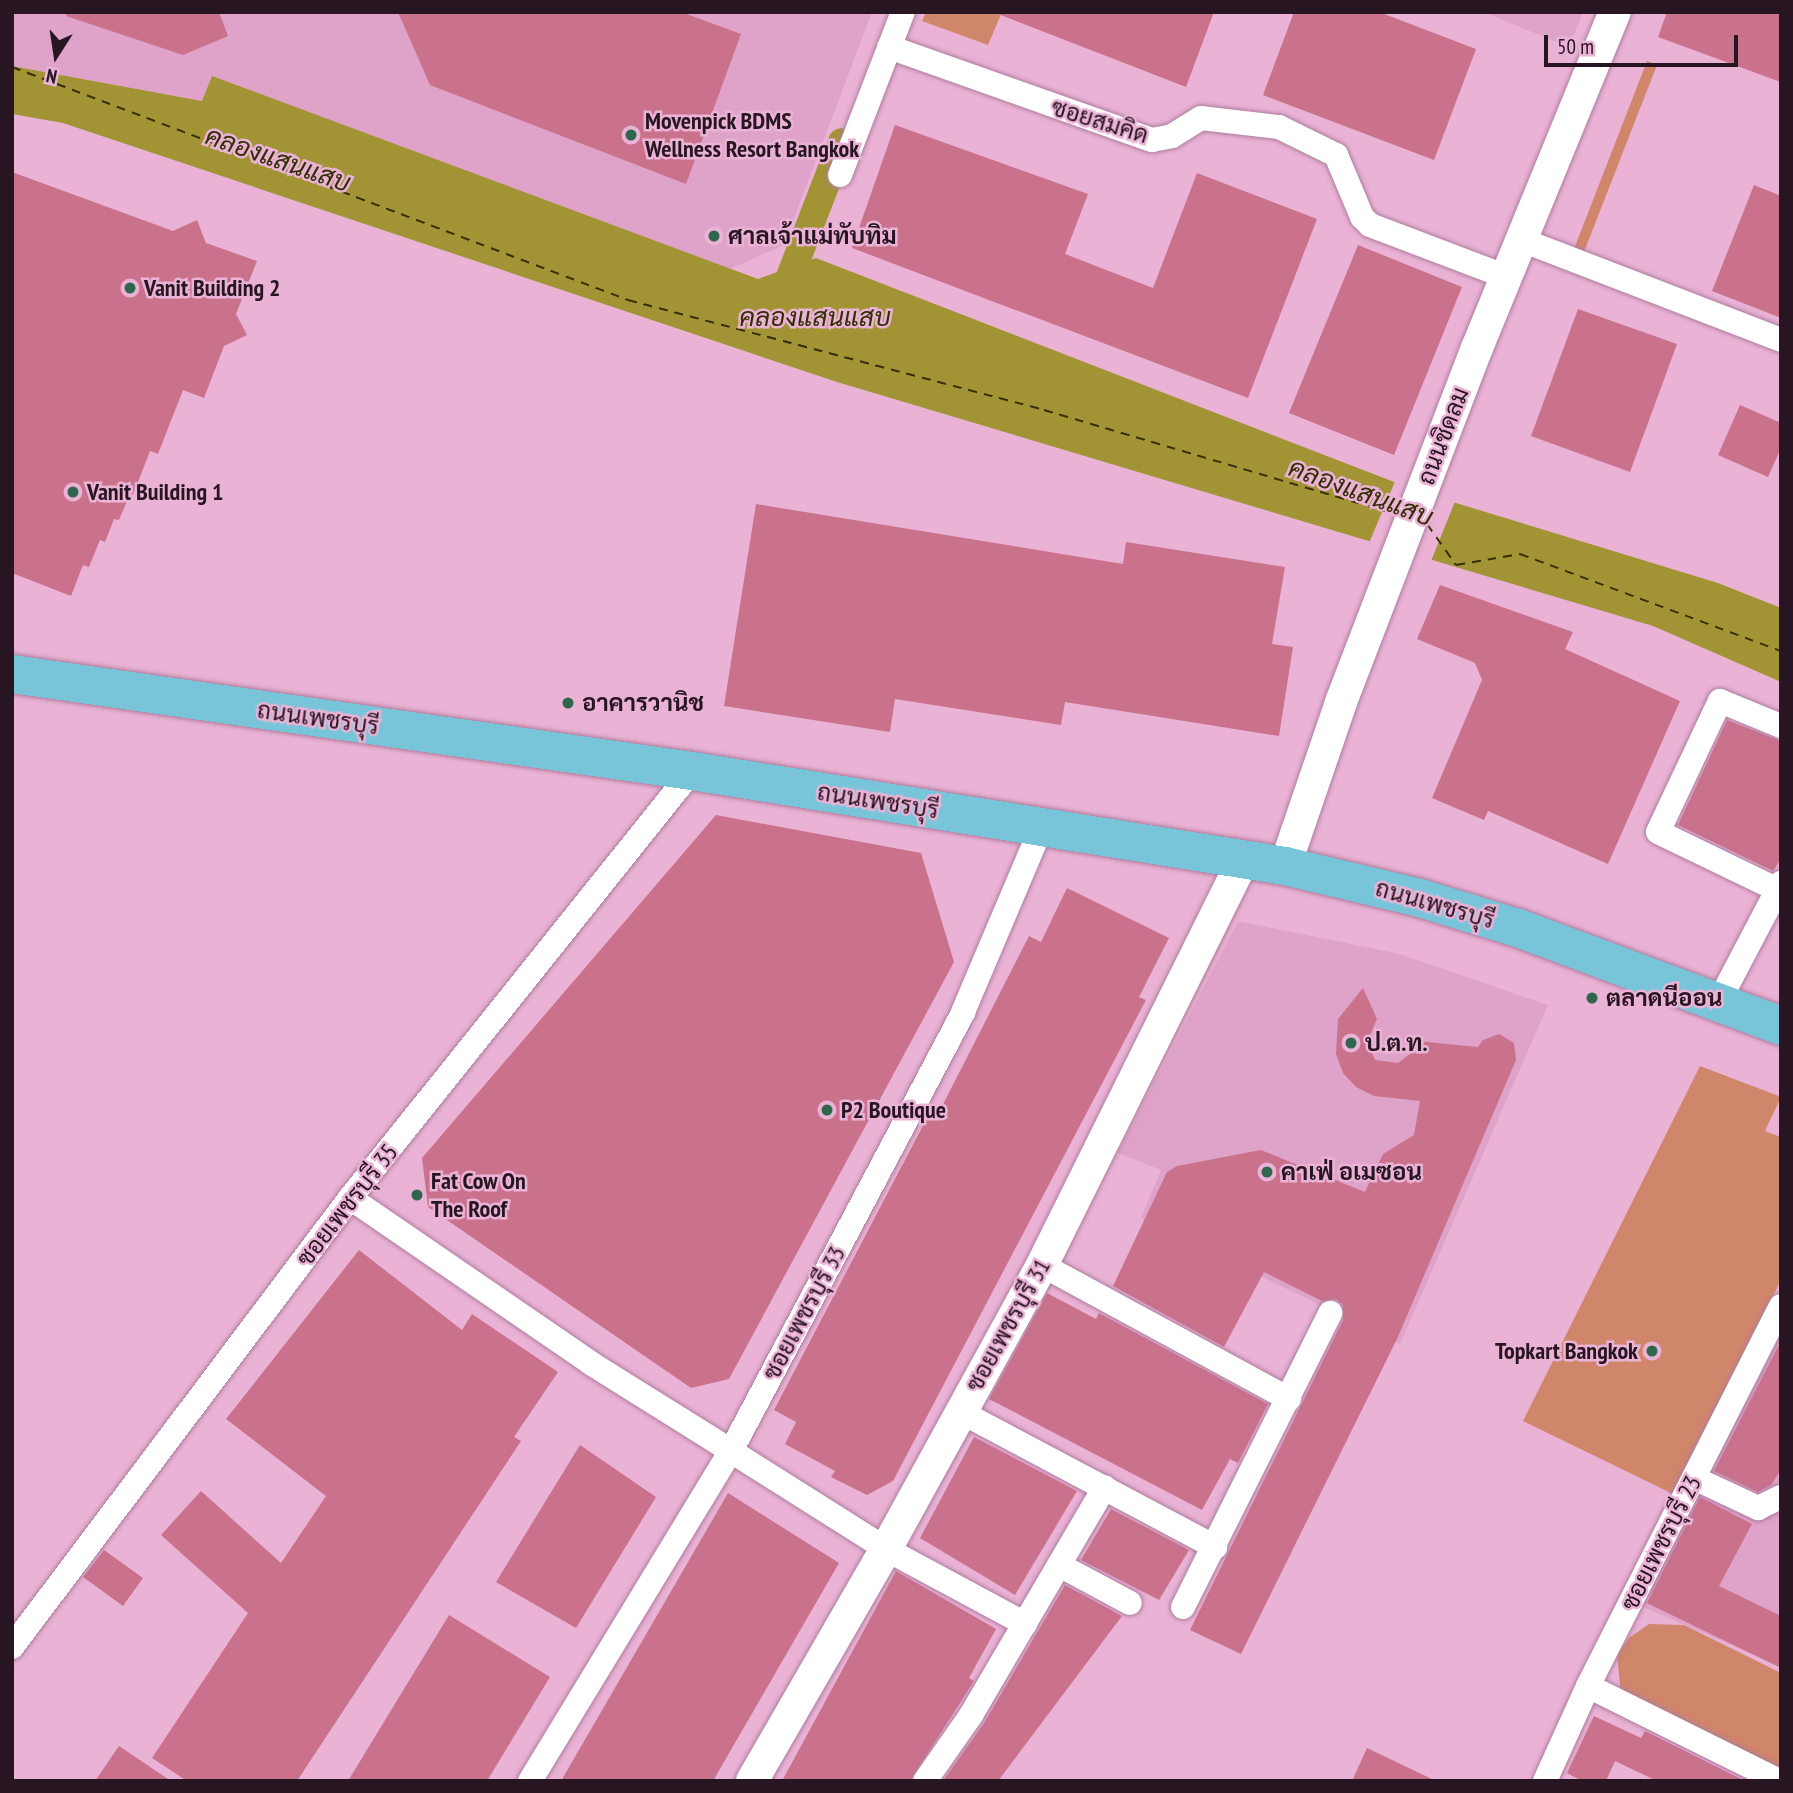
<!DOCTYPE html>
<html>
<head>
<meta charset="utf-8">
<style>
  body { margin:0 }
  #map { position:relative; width:1793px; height:1793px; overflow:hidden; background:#eab3d6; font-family:"PT Sans Narrow",Sarabun,sans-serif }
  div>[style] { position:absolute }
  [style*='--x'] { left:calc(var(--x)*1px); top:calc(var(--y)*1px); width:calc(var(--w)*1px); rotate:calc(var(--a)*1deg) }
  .built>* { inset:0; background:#dfa3c9 }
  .green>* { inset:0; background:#d0866b }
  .water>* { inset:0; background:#a29435 }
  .pier>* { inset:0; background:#eab3d6 }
  .canal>* { height:28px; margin:-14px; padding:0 14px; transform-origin:14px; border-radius:14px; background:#a29435 }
  .ferry>* { height:2px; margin-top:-1px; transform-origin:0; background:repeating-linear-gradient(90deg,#352f05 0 9px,transparent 0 16px) }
  .building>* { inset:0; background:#ca718c }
  .roads { filter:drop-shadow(0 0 2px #af7c9d) drop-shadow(0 0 2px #af7c9d) }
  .minor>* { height:24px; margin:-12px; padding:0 12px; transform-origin:12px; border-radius:12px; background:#fff }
  .tertiary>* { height:32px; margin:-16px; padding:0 16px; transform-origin:16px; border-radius:16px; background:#fff }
  .primary>* { height:38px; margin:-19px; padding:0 19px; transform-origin:19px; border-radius:19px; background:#78c5da }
  .dots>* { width:19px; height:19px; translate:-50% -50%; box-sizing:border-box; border:4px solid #eab3d6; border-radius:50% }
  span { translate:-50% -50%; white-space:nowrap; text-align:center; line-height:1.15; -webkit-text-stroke:5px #eab3d6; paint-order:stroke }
  .poi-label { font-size:24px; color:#281522; font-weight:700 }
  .left { translate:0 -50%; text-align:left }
  .right { translate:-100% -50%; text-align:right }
  .street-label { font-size:24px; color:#281522 }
  .water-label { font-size:26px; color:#352f05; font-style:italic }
  .frame { position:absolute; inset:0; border:14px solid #281522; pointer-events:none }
  .north { position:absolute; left:21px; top:21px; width:70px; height:70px; -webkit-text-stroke:5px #eab3d6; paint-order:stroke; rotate:192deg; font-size:19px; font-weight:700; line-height:28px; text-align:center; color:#281522 }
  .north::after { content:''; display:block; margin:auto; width:24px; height:32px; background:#281522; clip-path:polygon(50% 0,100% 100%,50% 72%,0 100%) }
  .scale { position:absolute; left:1544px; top:35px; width:194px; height:32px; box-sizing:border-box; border:4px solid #281522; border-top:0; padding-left:9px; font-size:21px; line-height:24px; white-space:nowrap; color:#281522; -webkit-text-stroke:5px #eab3d6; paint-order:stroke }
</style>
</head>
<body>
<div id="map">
  <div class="built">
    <div style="clip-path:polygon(12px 12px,872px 12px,784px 245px,730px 269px,212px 76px,203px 101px,12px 66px)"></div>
    <div style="clip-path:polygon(1483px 12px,1583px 12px,1569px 47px)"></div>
    <div style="clip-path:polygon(1238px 921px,1400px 954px,1548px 1005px,1400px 1344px,1141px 1218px,1161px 1170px,1118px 1153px)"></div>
    <div style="clip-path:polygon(1781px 1325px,1781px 1667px,1637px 1604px)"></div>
  </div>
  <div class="green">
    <div style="clip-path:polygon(926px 12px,1002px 12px,988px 45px,922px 21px)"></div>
    <div style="clip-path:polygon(1647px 61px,1657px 65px,1584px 252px,1574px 249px)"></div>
    <div style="clip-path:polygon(1700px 1066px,1781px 1097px,1765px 1131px,1781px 1137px,1781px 1280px,1673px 1494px,1523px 1421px)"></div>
    <div style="clip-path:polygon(1649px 1624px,1684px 1625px,1781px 1673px,1781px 1781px,1621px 1694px,1617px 1655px,1629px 1638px)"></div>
  </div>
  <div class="water">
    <div style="clip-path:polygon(12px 66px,202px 101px,212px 76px,758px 279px,816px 258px,1420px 492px,1718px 583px,1781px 608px,1781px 682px,1653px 626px,837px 382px,63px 123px,12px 114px)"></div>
  </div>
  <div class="pier">
    <div style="clip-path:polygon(1396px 479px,1456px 499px,1431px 561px,1369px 543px)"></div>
  </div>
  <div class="canal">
    <div style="--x:781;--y:300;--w:169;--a:-68.9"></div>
  </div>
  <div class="ferry">
    <div style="--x:12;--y:67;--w:659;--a:20.72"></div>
    <div style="--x:628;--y:300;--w:430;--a:14.8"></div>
    <div style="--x:1044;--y:410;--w:369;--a:16.5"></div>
    <div style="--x:1427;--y:524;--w:50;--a:54.7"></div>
    <div style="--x:1456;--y:565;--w:65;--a:-9.8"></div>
    <div style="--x:1520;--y:554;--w:278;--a:20.4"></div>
  </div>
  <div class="building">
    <div style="clip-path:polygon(67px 12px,219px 12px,228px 36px,183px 55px,66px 16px)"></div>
    <div style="clip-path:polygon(398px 12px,681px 12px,741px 34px,686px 184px,430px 85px)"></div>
    <div style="clip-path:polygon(993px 12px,1214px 12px,1186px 87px)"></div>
    <div style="clip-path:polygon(1294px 12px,1379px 12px,1476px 49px,1434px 160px,1263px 95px)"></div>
    <div style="clip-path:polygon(1667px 12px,1781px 12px,1781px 82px,1658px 37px)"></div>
    <div style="clip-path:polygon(895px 125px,1088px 194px,1065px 254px,1153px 288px,1197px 173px,1317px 219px,1248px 398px,852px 248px)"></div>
    <div style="clip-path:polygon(12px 172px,173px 231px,197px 220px,206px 243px,257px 261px,236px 314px,247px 335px,224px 346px,204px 398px,183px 390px,158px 454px,150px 451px,131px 500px,128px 499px,119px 520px,114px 519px,105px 542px,100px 540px,89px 567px,83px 565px,71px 596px,12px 573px)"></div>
    <div style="clip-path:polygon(1754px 185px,1781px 196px,1781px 318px,1712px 291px)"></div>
    <div style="clip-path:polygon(1358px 245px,1462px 287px,1394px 455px,1289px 413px)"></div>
    <div style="clip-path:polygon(1578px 309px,1677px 344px,1630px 472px,1531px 436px)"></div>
    <div style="clip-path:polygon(1740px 405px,1781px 423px,1781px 448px,1768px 477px,1718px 455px)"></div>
    <div style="clip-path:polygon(756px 504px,1123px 564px,1126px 542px,1285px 567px,1272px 644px,1293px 647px,1279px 736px,1065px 702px,1061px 725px,895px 699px,890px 732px,724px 706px)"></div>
    <div style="clip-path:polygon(1440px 585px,1573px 632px,1565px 649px,1680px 701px,1608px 864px,1488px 811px,1484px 820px,1432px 798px,1482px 680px,1475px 663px,1417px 639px)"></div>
    <div style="clip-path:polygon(1727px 720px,1781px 741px,1781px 859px,1773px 871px,1678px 825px)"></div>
    <div style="clip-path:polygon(716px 815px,921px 853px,954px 962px,729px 1379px,691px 1388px,428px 1207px,422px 1158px)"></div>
    <div style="clip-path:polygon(1067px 888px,1169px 938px,1139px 997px,1146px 1000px,893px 1481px,867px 1495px,831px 1477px,835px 1471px,785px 1444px,796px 1422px,774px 1410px,928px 1116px,935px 1120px,1029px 936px,1041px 942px)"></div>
    <div style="clip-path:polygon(1363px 988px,1377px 1019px,1367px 1042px,1375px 1060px,1398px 1063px,1410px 1054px,1416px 1041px,1478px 1047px,1483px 1040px,1499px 1034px,1514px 1043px,1516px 1060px,1397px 1339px,1241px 1654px,1190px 1630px,1343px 1320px,1343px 1305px,1336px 1299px,1322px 1301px,1264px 1272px,1224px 1347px,1113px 1286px,1167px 1172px,1177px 1166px,1261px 1150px,1365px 1192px,1383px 1154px,1414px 1135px,1420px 1101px,1374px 1096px,1356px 1087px,1343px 1073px,1336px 1054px,1338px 1019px)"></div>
    <div style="clip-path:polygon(359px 1250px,462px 1330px,472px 1314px,558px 1372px,514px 1437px,521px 1441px,297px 1781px,187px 1781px,152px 1758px,248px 1613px,161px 1535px,201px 1491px,281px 1563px,326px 1496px,226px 1419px)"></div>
    <div style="clip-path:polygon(1047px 1293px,1096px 1319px,1099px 1313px,1268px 1404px,1238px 1463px,1230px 1459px,1202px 1510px,989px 1399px)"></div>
    <div style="clip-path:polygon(1781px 1341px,1781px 1470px,1771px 1485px,1758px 1492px,1714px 1471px)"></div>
    <div style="clip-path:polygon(974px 1437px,1077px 1491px,1015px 1595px,920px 1538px)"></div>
    <div style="clip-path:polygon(580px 1445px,656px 1497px,576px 1628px,496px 1582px)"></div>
    <div style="clip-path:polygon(728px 1493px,839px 1563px,713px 1781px,561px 1781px)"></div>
    <div style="clip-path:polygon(1700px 1497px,1752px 1524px,1719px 1586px,1781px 1616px,1781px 1668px,1647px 1603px)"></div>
    <div style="clip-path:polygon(1111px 1509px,1189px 1550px,1159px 1600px,1081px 1560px)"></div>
    <div style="clip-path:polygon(104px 1550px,143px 1578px,123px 1606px,83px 1577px)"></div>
    <div style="clip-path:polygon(896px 1571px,996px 1629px,969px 1678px,974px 1681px,910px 1781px,782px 1781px)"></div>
    <div style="clip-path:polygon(1065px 1585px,1122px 1616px,998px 1781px,943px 1781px,984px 1723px)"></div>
    <div style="clip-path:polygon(449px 1615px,550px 1677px,487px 1781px,348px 1781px)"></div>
    <div style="clip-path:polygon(1594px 1716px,1641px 1738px,1645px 1731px,1745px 1781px,1657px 1781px,1615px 1761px,1606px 1781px,1582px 1781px,1567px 1773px)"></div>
    <div style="clip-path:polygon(119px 1746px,171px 1781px,95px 1781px)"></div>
    <div style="clip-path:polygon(1367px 1748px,1436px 1781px,1352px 1781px)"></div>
  </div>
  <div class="roads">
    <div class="minor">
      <div style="--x:889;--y:47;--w:279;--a:19.5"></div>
      <div style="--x:1152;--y:140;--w:20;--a:-11"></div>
      <div style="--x:1172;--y:136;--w:34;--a:-32"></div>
      <div style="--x:1201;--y:118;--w:79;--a:6.6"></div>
      <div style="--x:1279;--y:127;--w:64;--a:26.2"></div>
      <div style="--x:1336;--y:155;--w:67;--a:67.2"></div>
      <div style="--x:1362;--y:217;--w:11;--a:45"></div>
      <div style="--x:1370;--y:225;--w:147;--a:20.8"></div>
      <div style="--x:840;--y:175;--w:175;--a:-68.9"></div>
      <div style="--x:1522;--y:240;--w:278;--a:21.1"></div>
      <div style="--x:1778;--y:890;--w:133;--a:-154.2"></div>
      <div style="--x:1658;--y:832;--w:145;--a:-64.7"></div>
      <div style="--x:1720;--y:701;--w:66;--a:22.3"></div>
      <div style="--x:1718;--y:1003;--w:136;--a:-62.3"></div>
      <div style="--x:350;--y:1198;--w:293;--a:34.4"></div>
      <div style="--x:592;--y:1364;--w:164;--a:32"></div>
      <div style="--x:731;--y:1451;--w:183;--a:32.3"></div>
      <div style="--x:886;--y:1549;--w:158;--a:28.3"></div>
      <div style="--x:1042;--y:1265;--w:281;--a:28.5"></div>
      <div style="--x:961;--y:1412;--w:288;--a:28"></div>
      <div style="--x:1694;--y:1478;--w:71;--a:25.1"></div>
      <div style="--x:1758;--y:1508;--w:25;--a:-26"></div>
      <div style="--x:1061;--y:1566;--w:78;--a:28.2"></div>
      <div style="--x:1183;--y:1607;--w:329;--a:-63.4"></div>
      <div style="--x:12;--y:1647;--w:562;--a:-53.03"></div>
      <div style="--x:350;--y:1198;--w:547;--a:-51.31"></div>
      <div style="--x:1588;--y:1686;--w:213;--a:26.4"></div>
      <div style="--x:530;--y:1781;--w:386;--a:-58.7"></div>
      <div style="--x:731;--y:1451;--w:497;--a:-62.1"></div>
      <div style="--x:963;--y:1012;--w:202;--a:-67"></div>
      <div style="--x:925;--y:1781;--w:80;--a:-55.1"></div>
      <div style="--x:971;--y:1715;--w:264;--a:-59.6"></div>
      <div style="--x:1545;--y:1781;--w:104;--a:-65.6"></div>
      <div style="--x:1588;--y:1686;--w:426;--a:-63.1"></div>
    </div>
    <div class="tertiary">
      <div style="--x:1285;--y:866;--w:173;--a:-71.1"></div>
      <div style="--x:1341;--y:702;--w:379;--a:-69"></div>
      <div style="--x:1477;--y:348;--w:363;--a:-67.7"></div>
      <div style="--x:752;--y:1781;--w:268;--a:-60"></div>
      <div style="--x:886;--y:1549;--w:324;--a:-61.2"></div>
      <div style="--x:1042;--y:1265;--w:454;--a:-63.6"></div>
    </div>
    <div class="primary">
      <div style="--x:12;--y:674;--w:687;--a:8.12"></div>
      <div style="--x:692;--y:771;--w:601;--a:9.1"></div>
      <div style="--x:1285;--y:866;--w:139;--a:13.3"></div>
      <div style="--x:1420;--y:898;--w:102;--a:17"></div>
      <div style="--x:1518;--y:928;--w:281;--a:20.4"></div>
    </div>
  </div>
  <div class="dots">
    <div style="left:631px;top:135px;background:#30664d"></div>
    <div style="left:714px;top:236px;background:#30664d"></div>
    <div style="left:130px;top:288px;background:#30664d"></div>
    <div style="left:73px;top:492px;background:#30664d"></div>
    <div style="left:568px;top:703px;background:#30664d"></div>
    <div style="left:1592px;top:998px;background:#30664d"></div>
    <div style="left:1351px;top:1043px;background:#30664d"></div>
    <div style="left:827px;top:1110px;background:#30664d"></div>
    <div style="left:1267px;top:1172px;background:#30664d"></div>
    <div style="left:417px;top:1195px;background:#30664d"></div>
    <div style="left:1652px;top:1351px;background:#30664d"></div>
  </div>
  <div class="poi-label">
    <span class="left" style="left:645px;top:135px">Movenpick BDMS<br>Wellness Resort Bangkok</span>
    <span class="left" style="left:728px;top:236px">ศาลเจ้าแม่ทับทิม</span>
    <span class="left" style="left:144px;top:288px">Vanit Building 2</span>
    <span class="left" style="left:87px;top:492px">Vanit Building 1</span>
    <span class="left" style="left:582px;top:703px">อาคารวานิช</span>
    <span class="left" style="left:1606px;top:998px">ตลาดนีออน</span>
    <span class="left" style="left:1365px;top:1043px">ป.ต.ท.</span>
    <span class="left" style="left:841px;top:1110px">P2 Boutique</span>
    <span class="left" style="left:1281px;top:1172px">คาเฟ่ อเมซอน</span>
    <span class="left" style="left:431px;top:1195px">Fat Cow On<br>The Roof</span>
    <span class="right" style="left:1638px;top:1351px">Topkart Bangkok</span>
  </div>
  <div class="street-label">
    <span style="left:1100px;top:121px;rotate:17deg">ซอยสมคิด</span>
    <span style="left:1443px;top:436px;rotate:-69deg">ถนนชิดลม</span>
    <span style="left:318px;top:718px;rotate:8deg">ถนนเพชรบุรี</span>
    <span style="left:878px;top:801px;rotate:9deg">ถนนเพชรบุรี</span>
    <span style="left:1435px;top:904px;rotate:16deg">ถนนเพชรบุรี</span>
    <span style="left:347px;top:1205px;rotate:-52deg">ซอยเพชรบุรี 35</span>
    <span style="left:804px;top:1313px;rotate:-62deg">ซอยเพชรบุรี 33</span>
    <span style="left:1008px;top:1325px;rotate:-61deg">ซอยเพชรบุรี 31</span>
    <span style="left:1661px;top:1543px;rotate:-63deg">ซอยเพชรบุรี 23</span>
  </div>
  <div class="water-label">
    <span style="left:278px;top:159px;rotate:19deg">คลองแสนแสบ</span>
    <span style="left:815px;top:317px">คลองแสนแสบ</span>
    <span style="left:1361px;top:492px;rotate:20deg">คลองแสนแสบ</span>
  </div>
  <div class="frame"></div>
  <div class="north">N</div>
  <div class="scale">50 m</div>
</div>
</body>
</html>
